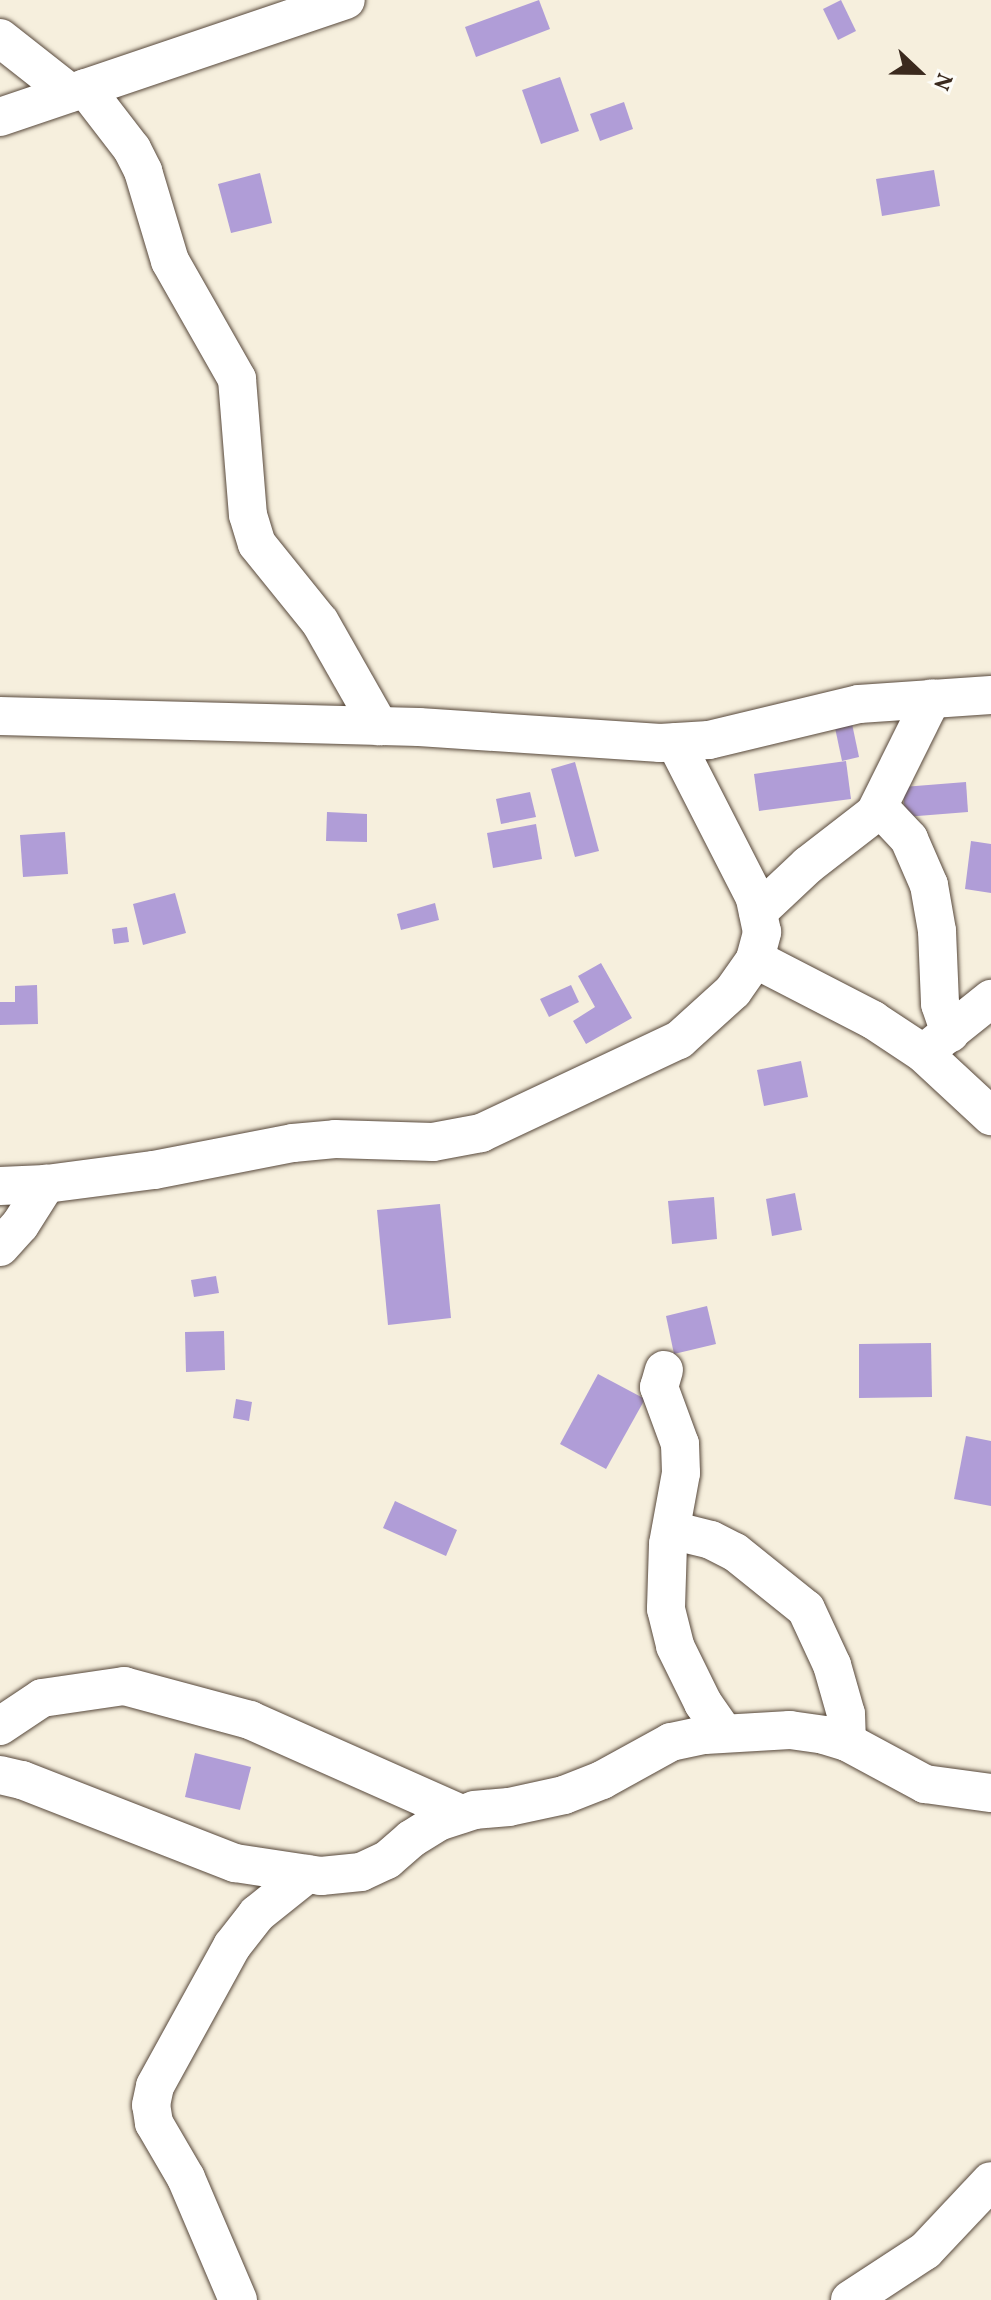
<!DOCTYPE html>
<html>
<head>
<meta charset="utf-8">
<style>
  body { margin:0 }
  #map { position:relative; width:991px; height:2300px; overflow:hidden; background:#f6efdd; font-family:Vollkorn,serif }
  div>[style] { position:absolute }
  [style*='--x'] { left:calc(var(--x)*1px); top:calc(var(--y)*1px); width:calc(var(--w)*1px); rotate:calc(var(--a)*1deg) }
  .building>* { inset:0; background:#b09dd7 }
  .roads { filter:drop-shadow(0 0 2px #57483b) drop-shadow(0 0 2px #57483b) }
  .minor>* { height:38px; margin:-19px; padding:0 19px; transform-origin:19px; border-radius:19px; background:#fff }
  span { translate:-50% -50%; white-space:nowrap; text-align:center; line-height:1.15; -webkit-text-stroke:6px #fdfcf7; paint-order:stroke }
  .north { position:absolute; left:879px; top:32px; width:80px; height:80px; -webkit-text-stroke:6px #fdfcf7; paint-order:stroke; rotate:112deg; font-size:22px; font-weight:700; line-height:32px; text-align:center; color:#3b2a1e }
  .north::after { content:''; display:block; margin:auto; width:28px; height:36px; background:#3b2a1e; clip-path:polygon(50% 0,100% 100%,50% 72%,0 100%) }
</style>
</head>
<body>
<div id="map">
  <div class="building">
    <div style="clip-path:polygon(539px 0,550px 29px,476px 57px,465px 27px)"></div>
    <div style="clip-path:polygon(841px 0,856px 31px,838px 40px,823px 9px)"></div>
    <div style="clip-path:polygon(560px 77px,579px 131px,541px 144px,522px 90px)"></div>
    <div style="clip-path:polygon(624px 102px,633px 129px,600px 141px,590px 114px)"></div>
    <div style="clip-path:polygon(934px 170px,940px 206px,882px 216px,876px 179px)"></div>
    <div style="clip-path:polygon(260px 173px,272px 223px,231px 233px,218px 184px)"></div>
    <div style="clip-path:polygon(851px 719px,859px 757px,842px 761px,834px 723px)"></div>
    <div style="clip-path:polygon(846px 761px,851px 799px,759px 811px,754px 774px)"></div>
    <div style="clip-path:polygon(575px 762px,599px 851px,575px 857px,551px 769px)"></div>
    <div style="clip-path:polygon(966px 782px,968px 812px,905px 817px,903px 787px)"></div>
    <div style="clip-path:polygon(530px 792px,536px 817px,501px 824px,496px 799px)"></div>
    <div style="clip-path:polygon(327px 812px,367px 814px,367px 842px,326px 841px)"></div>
    <div style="clip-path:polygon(536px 824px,542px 859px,493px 868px,487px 833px)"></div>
    <div style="clip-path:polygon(65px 832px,68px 874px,23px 877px,20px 835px)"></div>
    <div style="clip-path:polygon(971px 841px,991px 844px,991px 893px,965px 889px)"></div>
    <div style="clip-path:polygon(175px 893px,186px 933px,143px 945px,133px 904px)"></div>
    <div style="clip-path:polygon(435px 903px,439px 920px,401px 930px,397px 914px)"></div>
    <div style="clip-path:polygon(127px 927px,129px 942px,114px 944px,112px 929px)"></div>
    <div style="clip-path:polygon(601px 963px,632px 1018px,586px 1044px,573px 1021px,595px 1007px,578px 976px)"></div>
    <div style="clip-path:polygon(37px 985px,38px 1024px,0 1025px,0 1002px,15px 1002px,15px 986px)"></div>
    <div style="clip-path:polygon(571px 985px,579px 1002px,549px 1017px,540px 999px)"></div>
    <div style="clip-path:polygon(801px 1061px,808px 1097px,764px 1106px,757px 1070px)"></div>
    <div style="clip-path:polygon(795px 1193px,802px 1230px,772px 1236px,766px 1199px)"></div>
    <div style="clip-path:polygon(714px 1197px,717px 1239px,672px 1244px,668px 1201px)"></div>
    <div style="clip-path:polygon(440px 1204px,451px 1318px,388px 1325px,377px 1210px)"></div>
    <div style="clip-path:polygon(216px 1276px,219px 1293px,194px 1297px,191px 1280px)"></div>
    <div style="clip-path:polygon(707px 1306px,716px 1344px,674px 1354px,666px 1316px)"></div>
    <div style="clip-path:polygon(224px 1331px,225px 1370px,186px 1372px,185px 1332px)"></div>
    <div style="clip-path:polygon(931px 1343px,932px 1397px,859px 1398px,859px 1344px)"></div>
    <div style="clip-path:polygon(598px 1374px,645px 1399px,606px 1469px,560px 1444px)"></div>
    <div style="clip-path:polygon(236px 1399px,252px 1402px,249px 1421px,233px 1418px)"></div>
    <div style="clip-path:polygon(966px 1436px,991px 1441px,991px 1506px,954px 1499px)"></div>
    <div style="clip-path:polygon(395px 1501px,457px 1530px,446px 1556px,383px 1528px)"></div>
    <div style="clip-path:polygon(195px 1753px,251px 1767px,240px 1810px,185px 1797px)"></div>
  </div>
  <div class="roads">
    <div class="minor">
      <div style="--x:0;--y:38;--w:89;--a:38.2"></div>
      <div style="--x:85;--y:88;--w:77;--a:52.4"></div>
      <div style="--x:132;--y:149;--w:25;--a:63"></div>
      <div style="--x:143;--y:171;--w:94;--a:73.3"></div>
      <div style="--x:170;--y:261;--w:136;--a:60.4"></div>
      <div style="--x:237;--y:379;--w:136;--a:85.4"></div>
      <div style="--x:248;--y:515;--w:30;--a:73"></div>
      <div style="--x:257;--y:544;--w:100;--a:51.1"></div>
      <div style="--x:320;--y:622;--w:120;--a:60.4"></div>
      <div style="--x:0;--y:117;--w:365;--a:-18.7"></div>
      <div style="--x:0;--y:716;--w:419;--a:1.5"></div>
      <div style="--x:419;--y:727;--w:242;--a:3.8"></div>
      <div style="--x:660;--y:743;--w:49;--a:-3.5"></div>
      <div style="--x:709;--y:740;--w:154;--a:-13.5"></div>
      <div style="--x:859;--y:704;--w:132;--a:-3.9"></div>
      <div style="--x:879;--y:807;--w:44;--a:46.8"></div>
      <div style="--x:909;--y:839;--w:50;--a:66.5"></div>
      <div style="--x:929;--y:885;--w:47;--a:80.1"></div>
      <div style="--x:937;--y:931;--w:73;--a:87.6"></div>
      <div style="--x:940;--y:1004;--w:31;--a:71"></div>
      <div style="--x:758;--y:912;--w:69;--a:-43.2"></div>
      <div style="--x:808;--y:865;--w:85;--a:-37.8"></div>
      <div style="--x:875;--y:813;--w:128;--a:-63.6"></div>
      <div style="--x:755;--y:959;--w:133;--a:27.3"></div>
      <div style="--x:873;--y:1020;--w:60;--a:33.4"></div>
      <div style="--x:923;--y:1053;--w:93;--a:42.8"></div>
      <div style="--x:931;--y:1047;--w:77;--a:-38.7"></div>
      <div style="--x:0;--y:1186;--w:46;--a:-2.5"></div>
      <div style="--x:46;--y:1184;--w:109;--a:-7.4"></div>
      <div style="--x:154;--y:1170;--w:142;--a:-11"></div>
      <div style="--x:293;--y:1143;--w:42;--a:-5.4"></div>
      <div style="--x:335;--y:1139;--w:98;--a:1.8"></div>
      <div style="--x:433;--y:1142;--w:49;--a:-10.6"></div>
      <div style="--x:481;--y:1133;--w:219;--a:-25.2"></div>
      <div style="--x:679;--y:1040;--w:73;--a:-42.2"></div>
      <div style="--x:733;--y:991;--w:39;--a:-55"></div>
      <div style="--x:755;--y:959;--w:28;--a:-75"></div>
      <div style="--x:762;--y:932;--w:35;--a:-102"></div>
      <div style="--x:755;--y:898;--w:175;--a:-117.1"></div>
      <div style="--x:0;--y:1247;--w:30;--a:-48"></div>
      <div style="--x:20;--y:1225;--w:49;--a:-57.6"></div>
      <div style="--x:664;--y:1370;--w:18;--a:106"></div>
      <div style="--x:659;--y:1387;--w:61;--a:69.8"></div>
      <div style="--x:680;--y:1444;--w:29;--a:88"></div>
      <div style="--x:681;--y:1473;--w:72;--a:100.4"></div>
      <div style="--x:668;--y:1544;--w:65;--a:91.8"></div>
      <div style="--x:666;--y:1609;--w:38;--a:76"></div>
      <div style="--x:675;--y:1646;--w:64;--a:63.8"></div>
      <div style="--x:703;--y:1703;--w:37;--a:55"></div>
      <div style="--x:671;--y:1530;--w:41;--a:14"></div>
      <div style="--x:711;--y:1540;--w:27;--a:27"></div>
      <div style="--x:735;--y:1552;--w:91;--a:38.8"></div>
      <div style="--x:806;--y:1609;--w:62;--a:65.1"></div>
      <div style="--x:832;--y:1665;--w:51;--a:74.1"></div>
      <div style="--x:846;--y:1714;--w:28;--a:88"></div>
      <div style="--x:0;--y:1726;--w:50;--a:-33.7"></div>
      <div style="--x:42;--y:1698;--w:83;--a:-8.3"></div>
      <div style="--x:124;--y:1686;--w:131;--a:15.1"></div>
      <div style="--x:250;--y:1720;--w:231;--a:24"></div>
      <div style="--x:0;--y:1775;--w:23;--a:13"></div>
      <div style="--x:22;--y:1780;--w:229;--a:21.3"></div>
      <div style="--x:235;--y:1863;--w:87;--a:8.6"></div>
      <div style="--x:321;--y:1876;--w:40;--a:-5.7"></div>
      <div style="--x:361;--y:1872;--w:29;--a:-25"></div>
      <div style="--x:387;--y:1860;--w:32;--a:-41"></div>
      <div style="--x:411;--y:1839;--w:32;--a:-32"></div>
      <div style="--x:438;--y:1822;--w:38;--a:-18"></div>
      <div style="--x:474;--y:1810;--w:35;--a:-5"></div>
      <div style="--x:509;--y:1807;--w:56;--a:-12.3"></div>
      <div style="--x:564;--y:1795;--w:41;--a:-21.5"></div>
      <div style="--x:602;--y:1780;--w:79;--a:-28.8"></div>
      <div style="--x:671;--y:1742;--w:35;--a:-12"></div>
      <div style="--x:705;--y:1735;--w:85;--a:-3.4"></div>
      <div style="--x:790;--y:1730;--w:34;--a:8"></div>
      <div style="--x:824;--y:1735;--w:24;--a:17"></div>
      <div style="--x:847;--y:1742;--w:89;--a:28.3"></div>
      <div style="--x:925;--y:1784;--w:67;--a:7.8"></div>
      <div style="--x:238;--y:2300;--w:133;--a:-113.1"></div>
      <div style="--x:186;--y:2178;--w:64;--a:-120.2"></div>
      <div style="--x:154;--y:2123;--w:18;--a:-99"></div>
      <div style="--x:151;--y:2105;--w:19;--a:-78"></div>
      <div style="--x:155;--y:2086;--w:160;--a:-61.2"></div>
      <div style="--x:232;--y:1946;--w:41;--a:-52"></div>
      <div style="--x:257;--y:1914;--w:64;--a:-38.7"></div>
      <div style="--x:850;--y:2300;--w:90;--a:-33.2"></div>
      <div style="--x:925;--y:2251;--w:96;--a:-46.7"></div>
    </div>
  </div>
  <div class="north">N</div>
</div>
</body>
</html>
